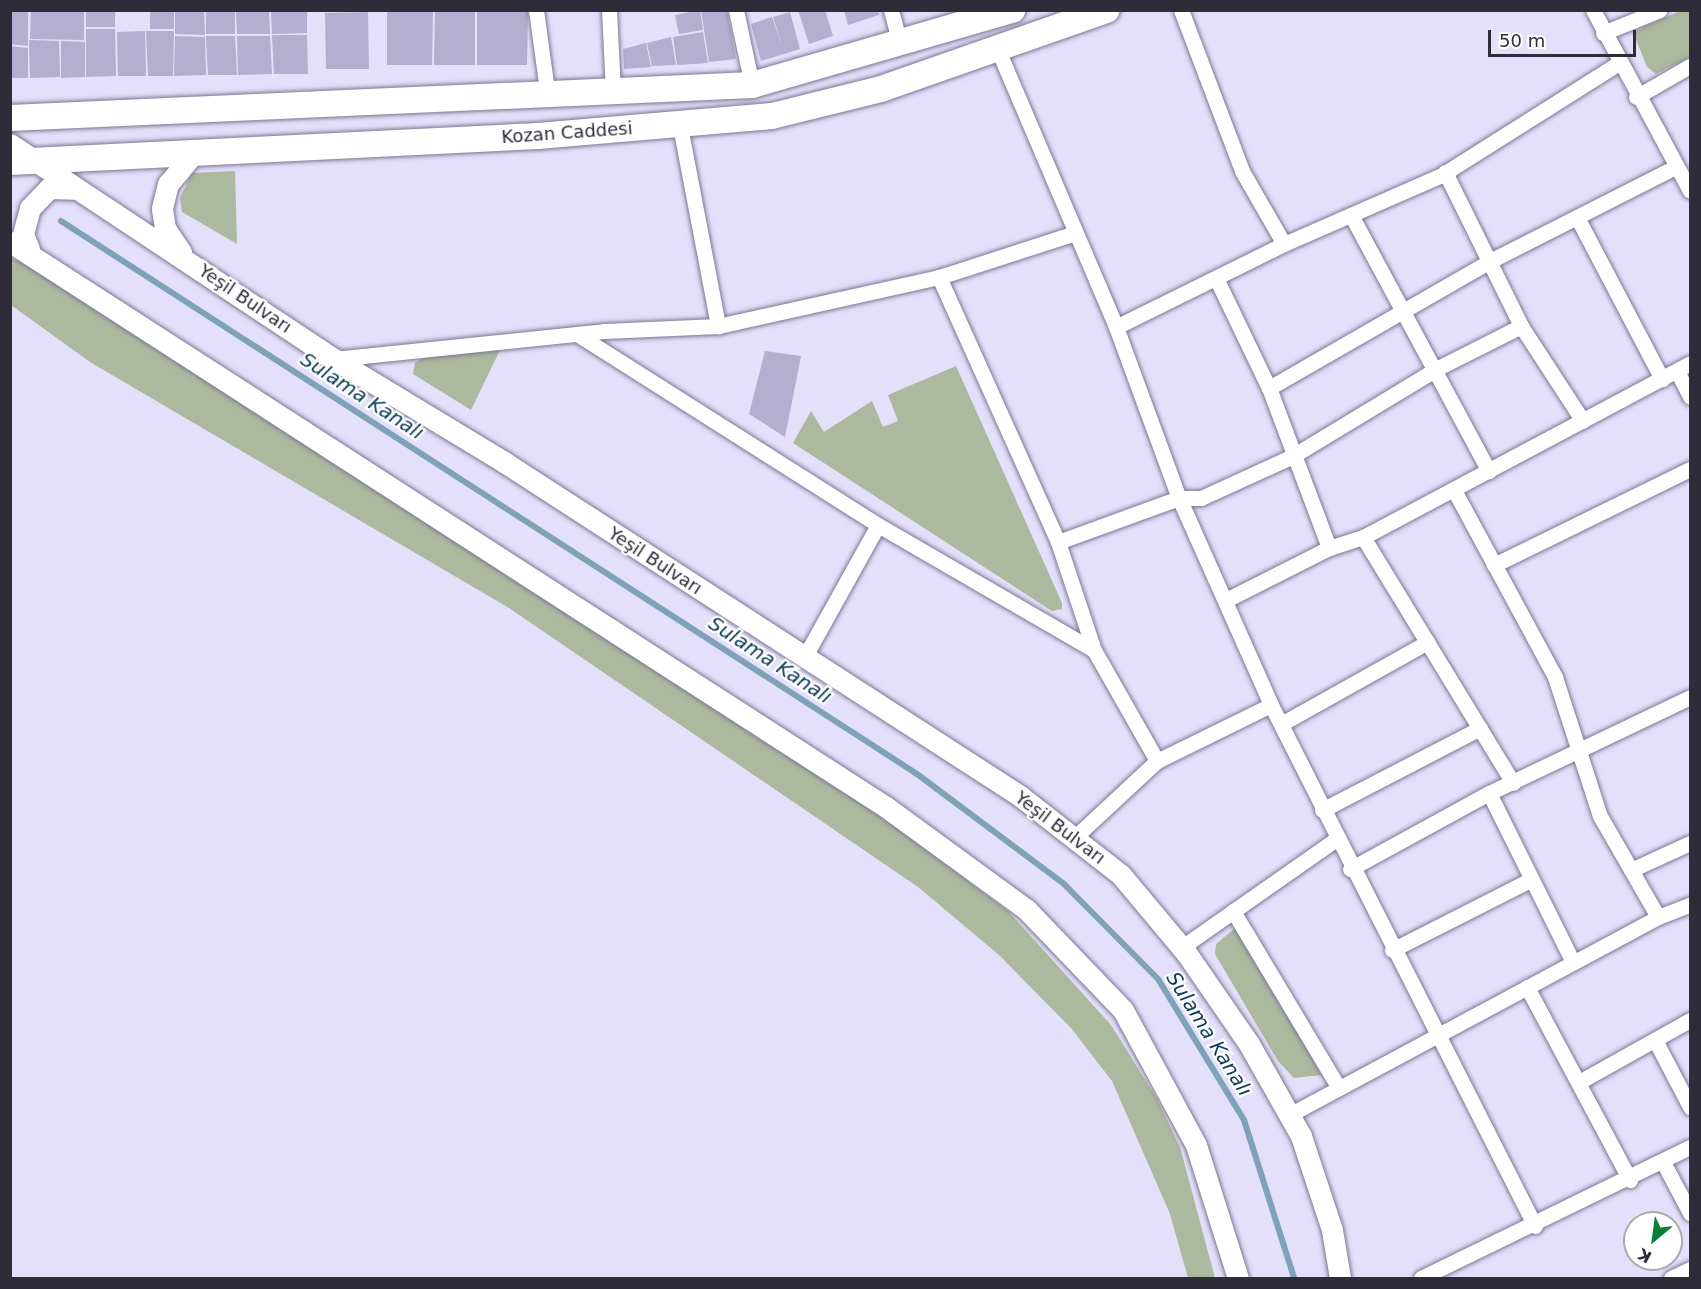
<!DOCTYPE html>
<html>
<head>
<meta charset="utf-8">
<style>
  body { margin:0 }
  #map { position:relative; width:1701px; height:1289px; overflow:hidden; background:#e4dffa; font-family:"DejaVu Sans",sans-serif }
  div>[style] { position:absolute }
  [style*='--x'] { left:calc(var(--x)*1px); top:calc(var(--y)*1px); width:calc(var(--w)*1px); rotate:calc(var(--a)*1deg) }
  .green>* { inset:0; background:#acb99e }
  .stream>* { height:6px; margin:-3px; padding:0 3px; transform-origin:3px; border-radius:3px; background:#7ea2b7 }
  .building>* { inset:0; background:#b4aed0 }
  .roads { filter:drop-shadow(0 0 2px #7c7694) drop-shadow(0 0 2px #7c7694) }
  .minor>* { height:15px; margin:-7.5px; padding:0 7.5px; transform-origin:7.5px; border-radius:7.5px; background:#fff }
  .secondary>* { height:21px; margin:-10.5px; padding:0 10.5px; transform-origin:10.5px; border-radius:10.5px; background:#fff }
  .trunk>* { height:26px; margin:-13px; padding:0 13px; transform-origin:13px; border-radius:13px; background:#fff }
  span { translate:-50% -50%; white-space:nowrap; text-align:center; line-height:1.15; -webkit-text-stroke:4.5px #fff; paint-order:stroke }
  .street-label { font-size:18px; color:#2e2c38 }
  .water-label { font-size:20px; color:#0a3c53; font-style:italic }
  .frame { position:absolute; inset:0; border:12px solid #2e2c38; pointer-events:none }
  .north { position:absolute; left:1623px; top:1211px; width:60px; height:60px; box-sizing:border-box; background:#fff; border:2px solid #ababaf; border-radius:50%; rotate:209deg; font-size:16px; font-weight:700; line-height:24px; text-align:center; color:#2e2c38 }
  .north::after { content:''; display:block; margin:auto; width:21px; height:27px; background:#0a7f36; clip-path:polygon(50% 0,100% 100%,50% 72%,0 100%) }
  .scale { position:absolute; left:1488px; top:30px; width:148px; height:27px; box-sizing:border-box; border:3px solid #2e2c38; border-top:0; padding-left:8px; font-size:18px; line-height:21px; white-space:nowrap; color:#2e2c38; -webkit-text-stroke:4px #fff; paint-order:stroke }
</style>
</head>
<body>
<div id="map">
  <div class="green">
    <div style="clip-path:polygon(1680px 11px,1690px 11px,1690px 57px,1656px 74px,1647px 67px,1633px 32px)"></div>
    <div style="clip-path:polygon(235px 171px,237px 244px,182px 212px,180px 198px,192px 173px)"></div>
    <div style="clip-path:polygon(10px 258px,33px 266px,604px 633px,891px 823px,1009px 912px,1111px 1025px,1157px 1099px,1180px 1147px,1215px 1278px,1188px 1278px,1170px 1214px,1112px 1081px,1071px 1028px,999px 955px,918px 887px,509px 608px,90px 362px,11px 305px)"></div>
    <div style="clip-path:polygon(501px 348px,471px 410px,413px 374px,415px 363px,428px 355px)"></div>
    <div style="clip-path:polygon(956px 366px,1062px 603px,1062px 609px,1052px 611px,793px 443px,811px 411px,824px 432px,872px 401px,883px 427px,898px 421px,888px 395px)"></div>
    <div style="clip-path:polygon(1241px 923px,1321px 1075px,1294px 1078px,1278px 1061px,1215px 954px,1216px 944px)"></div>
  </div>
  <div class="stream">
    <div style="--x:61;--y:221;--w:1019;--a:32.86"></div>
    <div style="--x:917;--y:774;--w:184;--a:36.8"></div>
    <div style="--x:1064;--y:884;--w:134;--a:45.3"></div>
    <div style="--x:1158;--y:979;--w:165;--a:58.6"></div>
    <div style="--x:1244;--y:1120;--w:166;--a:72.4"></div>
  </div>
  <div class="building">
    <div style="clip-path:polygon(10px 10px,28px 10px,28px 46px,10px 44px)"></div>
    <div style="clip-path:polygon(31px 10px,84px 10px,84px 40px,30px 39px)"></div>
    <div style="clip-path:polygon(86px 10px,115px 10px,115px 27px,86px 27px)"></div>
    <div style="clip-path:polygon(150px 10px,174px 10px,174px 29px,150px 29px)"></div>
    <div style="clip-path:polygon(175px 10px,204px 10px,205px 35px,175px 34px)"></div>
    <div style="clip-path:polygon(206px 10px,235px 10px,235px 34px,206px 34px)"></div>
    <div style="clip-path:polygon(236px 10px,269px 10px,270px 34px,237px 34px)"></div>
    <div style="clip-path:polygon(271px 10px,307px 10px,307px 33px,272px 34px)"></div>
    <div style="clip-path:polygon(387px 10px,433px 10px,432px 65px,387px 65px)"></div>
    <div style="clip-path:polygon(435px 10px,475px 10px,475px 65px,434px 65px)"></div>
    <div style="clip-path:polygon(477px 10px,528px 10px,527px 65px,477px 65px)"></div>
    <div style="clip-path:polygon(700px 10px,703px 30px,679px 34px,675px 15px)"></div>
    <div style="clip-path:polygon(701px 10px,727px 10px,736px 59px,709px 62px)"></div>
    <div style="clip-path:polygon(798px 10px,825px 10px,833px 36px,809px 44px)"></div>
    <div style="clip-path:polygon(844px 10px,878px 10px,879px 15px,848px 25px)"></div>
    <div style="clip-path:polygon(368px 12px,369px 69px,326px 69px,325px 13px)"></div>
    <div style="clip-path:polygon(790px 12px,800px 49px,761px 61px,751px 24px,772px 17px,783px 48px,773px 17px)"></div>
    <div style="clip-path:polygon(86px 29px,115px 29px,116px 76px,86px 77px)"></div>
    <div style="clip-path:polygon(145px 31px,146px 76px,118px 76px,117px 32px)"></div>
    <div style="clip-path:polygon(146px 31px,174px 31px,173px 76px,148px 76px)"></div>
    <div style="clip-path:polygon(703px 32px,708px 63px,677px 65px,673px 37px)"></div>
    <div style="clip-path:polygon(272px 35px,307px 35px,308px 74px,274px 74px)"></div>
    <div style="clip-path:polygon(175px 36px,205px 37px,206px 75px,174px 76px)"></div>
    <div style="clip-path:polygon(206px 36px,235px 36px,237px 75px,208px 75px)"></div>
    <div style="clip-path:polygon(237px 36px,270px 36px,272px 74px,238px 75px)"></div>
    <div style="clip-path:polygon(671px 37px,676px 65px,652px 66px,647px 43px)"></div>
    <div style="clip-path:polygon(29px 40px,59px 41px,60px 77px,30px 78px)"></div>
    <div style="clip-path:polygon(61px 41px,85px 42px,85px 77px,61px 78px)"></div>
    <div style="clip-path:polygon(646px 43px,651px 67px,624px 69px,623px 49px)"></div>
    <div style="clip-path:polygon(10px 46px,28px 48px,28px 78px,10px 78px)"></div>
    <div style="clip-path:polygon(765px 351px,801px 356px,785px 437px,749px 414px)"></div>
  </div>
  <div class="roads">
    <div class="minor">
      <div style="--x:536;--y:10;--w:89;--a:82.2"></div>
      <div style="--x:609;--y:10;--w:83;--a:87.2"></div>
      <div style="--x:736;--y:10;--w:77;--a:78"></div>
      <div style="--x:891;--y:10;--w:34;--a:75"></div>
      <div style="--x:1181;--y:10;--w:172;--a:69.2"></div>
      <div style="--x:1242;--y:171;--w:84;--a:60.1"></div>
      <div style="--x:1593;--y:10;--w:205;--a:61.8"></div>
      <div style="--x:1603;--y:33;--w:61;--a:-22"></div>
      <div style="--x:998;--y:50;--w:301;--a:66.9"></div>
      <div style="--x:1116;--y:327;--w:182;--a:69.8"></div>
      <div style="--x:1179;--y:498;--w:227;--a:66"></div>
      <div style="--x:1271;--y:705;--w:584;--a:63.13"></div>
      <div style="--x:1636;--y:97;--w:62;--a:-29.9"></div>
      <div style="--x:680;--y:126;--w:204;--a:79.2"></div>
      <div style="--x:1445;--y:172;--w:172;--a:63.7"></div>
      <div style="--x:1521;--y:326;--w:113;--a:56.9"></div>
      <div style="--x:1351;--y:215;--w:291;--a:61.7"></div>
      <div style="--x:1578;--y:219;--w:181;--a:62.3"></div>
      <div style="--x:939;--y:277;--w:290;--a:65.8"></div>
      <div style="--x:1058;--y:542;--w:114;--a:71.6"></div>
      <div style="--x:1094;--y:650;--w:128;--a:60.4"></div>
      <div style="--x:1216;--y:278;--w:122;--a:64.3"></div>
      <div style="--x:1269;--y:388;--w:171;--a:69.4"></div>
      <div style="--x:1116;--y:327;--w:187;--a:-26.3"></div>
      <div style="--x:1284;--y:244;--w:170;--a:-23.6"></div>
      <div style="--x:1440;--y:176;--w:209;--a:-32.3"></div>
      <div style="--x:577;--y:334;--w:356;--a:32.4"></div>
      <div style="--x:878;--y:525;--w:250;--a:30.1"></div>
      <div style="--x:334;--y:359;--w:271;--a:-5.9"></div>
      <div style="--x:604;--y:331;--w:114;--a:-2.5"></div>
      <div style="--x:718;--y:326;--w:226;--a:-12.5"></div>
      <div style="--x:939;--y:277;--w:143;--a:-17.9"></div>
      <div style="--x:1677;--y:371;--w:29;--a:63"></div>
      <div style="--x:1269;--y:388;--w:255;--a:-29.9"></div>
      <div style="--x:1490;--y:261;--w:208;--a:-26.9"></div>
      <div style="--x:1454;--y:490;--w:213;--a:61.6"></div>
      <div style="--x:1555;--y:677;--w:146;--a:72.1"></div>
      <div style="--x:1600;--y:816;--w:116;--a:60.1"></div>
      <div style="--x:1363;--y:537;--w:288;--a:58.6"></div>
      <div style="--x:1058;--y:542;--w:129;--a:-20"></div>
      <div style="--x:1179;--y:498;--w:22;--a:0"></div>
      <div style="--x:1201;--y:498;--w:99;--a:-24.5"></div>
      <div style="--x:1291;--y:457;--w:172;--a:-31.2"></div>
      <div style="--x:1438;--y:368;--w:93;--a:-26.8"></div>
      <div style="--x:1494;--y:565;--w:218;--a:-26.1"></div>
      <div style="--x:1228;--y:599;--w:113;--a:-26.8"></div>
      <div style="--x:1329;--y:548;--w:36;--a:-18"></div>
      <div style="--x:1363;--y:537;--w:370;--a:-28"></div>
      <div style="--x:804;--y:658;--w:152;--a:-60.9"></div>
      <div style="--x:1281;--y:724;--w:168;--a:-29.2"></div>
      <div style="--x:1489;--y:793;--w:189;--a:63.6"></div>
      <div style="--x:1322;--y:810;--w:178;--a:-27.4"></div>
      <div style="--x:1074;--y:838;--w:113;--a:-42.9"></div>
      <div style="--x:1157;--y:761;--w:127;--a:-26.2"></div>
      <div style="--x:1350;--y:869;--w:158;--a:-28.7"></div>
      <div style="--x:1489;--y:793;--w:223;--a:-25.5"></div>
      <div style="--x:1631;--y:870;--w:65;--a:-24.6"></div>
      <div style="--x:1233;--y:911;--w:206;--a:59.1"></div>
      <div style="--x:1182;--y:947;--w:188;--a:-35"></div>
      <div style="--x:1392;--y:950;--w:155;--a:-26.9"></div>
      <div style="--x:1527;--y:987;--w:219;--a:61.9"></div>
      <div style="--x:1655;--y:1040;--w:76;--a:62.4"></div>
      <div style="--x:1579;--y:1082;--w:127;--a:-29.2"></div>
      <div style="--x:1289;--y:1115;--w:419;--a:-28.2"></div>
      <div style="--x:1658;--y:917;--w:34;--a:-21"></div>
      <div style="--x:1663;--y:1162;--w:58;--a:62.1"></div>
      <div style="--x:1421;--y:1278;--w:299;--a:-26"></div>
      <div style="--x:1671;--y:1278;--w:21;--a:-25"></div>
    </div>
    <div class="secondary">
      <div style="--x:10;--y:144;--w:389;--a:33.6"></div>
      <div style="--x:334;--y:359;--w:199;--a:31.2"></div>
      <div style="--x:504;--y:462;--w:615;--a:32.91"></div>
      <div style="--x:1020;--y:796;--w:128;--a:38"></div>
      <div style="--x:1121;--y:875;--w:103;--a:50.1"></div>
      <div style="--x:1187;--y:954;--w:109;--a:55.4"></div>
      <div style="--x:1249;--y:1044;--w:106;--a:60.5"></div>
      <div style="--x:1301;--y:1136;--w:99;--a:71.7"></div>
      <div style="--x:1332;--y:1230;--w:49;--a:80.5"></div>
      <div style="--x:10;--y:242;--w:1042;--a:32.82"></div>
      <div style="--x:886;--y:807;--w:175;--a:36.1"></div>
      <div style="--x:1027;--y:910;--w:139;--a:46.2"></div>
      <div style="--x:1123;--y:1010;--w:153;--a:61.6"></div>
      <div style="--x:1196;--y:1145;--w:139;--a:72.5"></div>
      <div style="--x:29;--y:249;--w:16;--a:-112"></div>
      <div style="--x:23;--y:234;--w:27;--a:-75"></div>
      <div style="--x:30;--y:208;--w:28;--a:-46"></div>
      <div style="--x:49;--y:188;--w:25;--a:2"></div>
      <div style="--x:181;--y:252;--w:29;--a:-124"></div>
      <div style="--x:165;--y:228;--w:20;--a:-99"></div>
      <div style="--x:162;--y:208;--w:25;--a:-76"></div>
      <div style="--x:168;--y:184;--w:39;--a:-50"></div>
    </div>
    <div class="trunk">
      <div style="--x:10;--y:118;--w:743;--a:-2.55"></div>
      <div style="--x:752;--y:85;--w:271;--a:-16.1"></div>
      <div style="--x:10;--y:162;--w:529;--a:-2.82"></div>
      <div style="--x:538;--y:136;--w:235;--a:-4.9"></div>
      <div style="--x:772;--y:116;--w:112;--a:-13.9"></div>
      <div style="--x:881;--y:89;--w:239;--a:-19.3"></div>
    </div>
  </div>
  <div class="street-label">
    <span style="left:567px;top:133px;rotate:-4deg">Kozan Caddesi</span>
    <span style="left:245px;top:299px;rotate:34deg">Yeşil Bulvarı</span>
    <span style="left:655px;top:561px;rotate:33deg">Yeşil Bulvarı</span>
    <span style="left:1060px;top:828px;rotate:37deg">Yeşil Bulvarı</span>
  </div>
  <div class="water-label">
    <span style="left:362px;top:396px;rotate:33deg">Sulama Kanalı</span>
    <span style="left:770px;top:660px;rotate:33deg">Sulama Kanalı</span>
    <span style="left:1209px;top:1034px;rotate:58deg">Sulama Kanalı</span>
  </div>
  <div class="frame"></div>
  <div class="north">K</div>
  <div class="scale">50 m</div>
</div>
</body>
</html>
